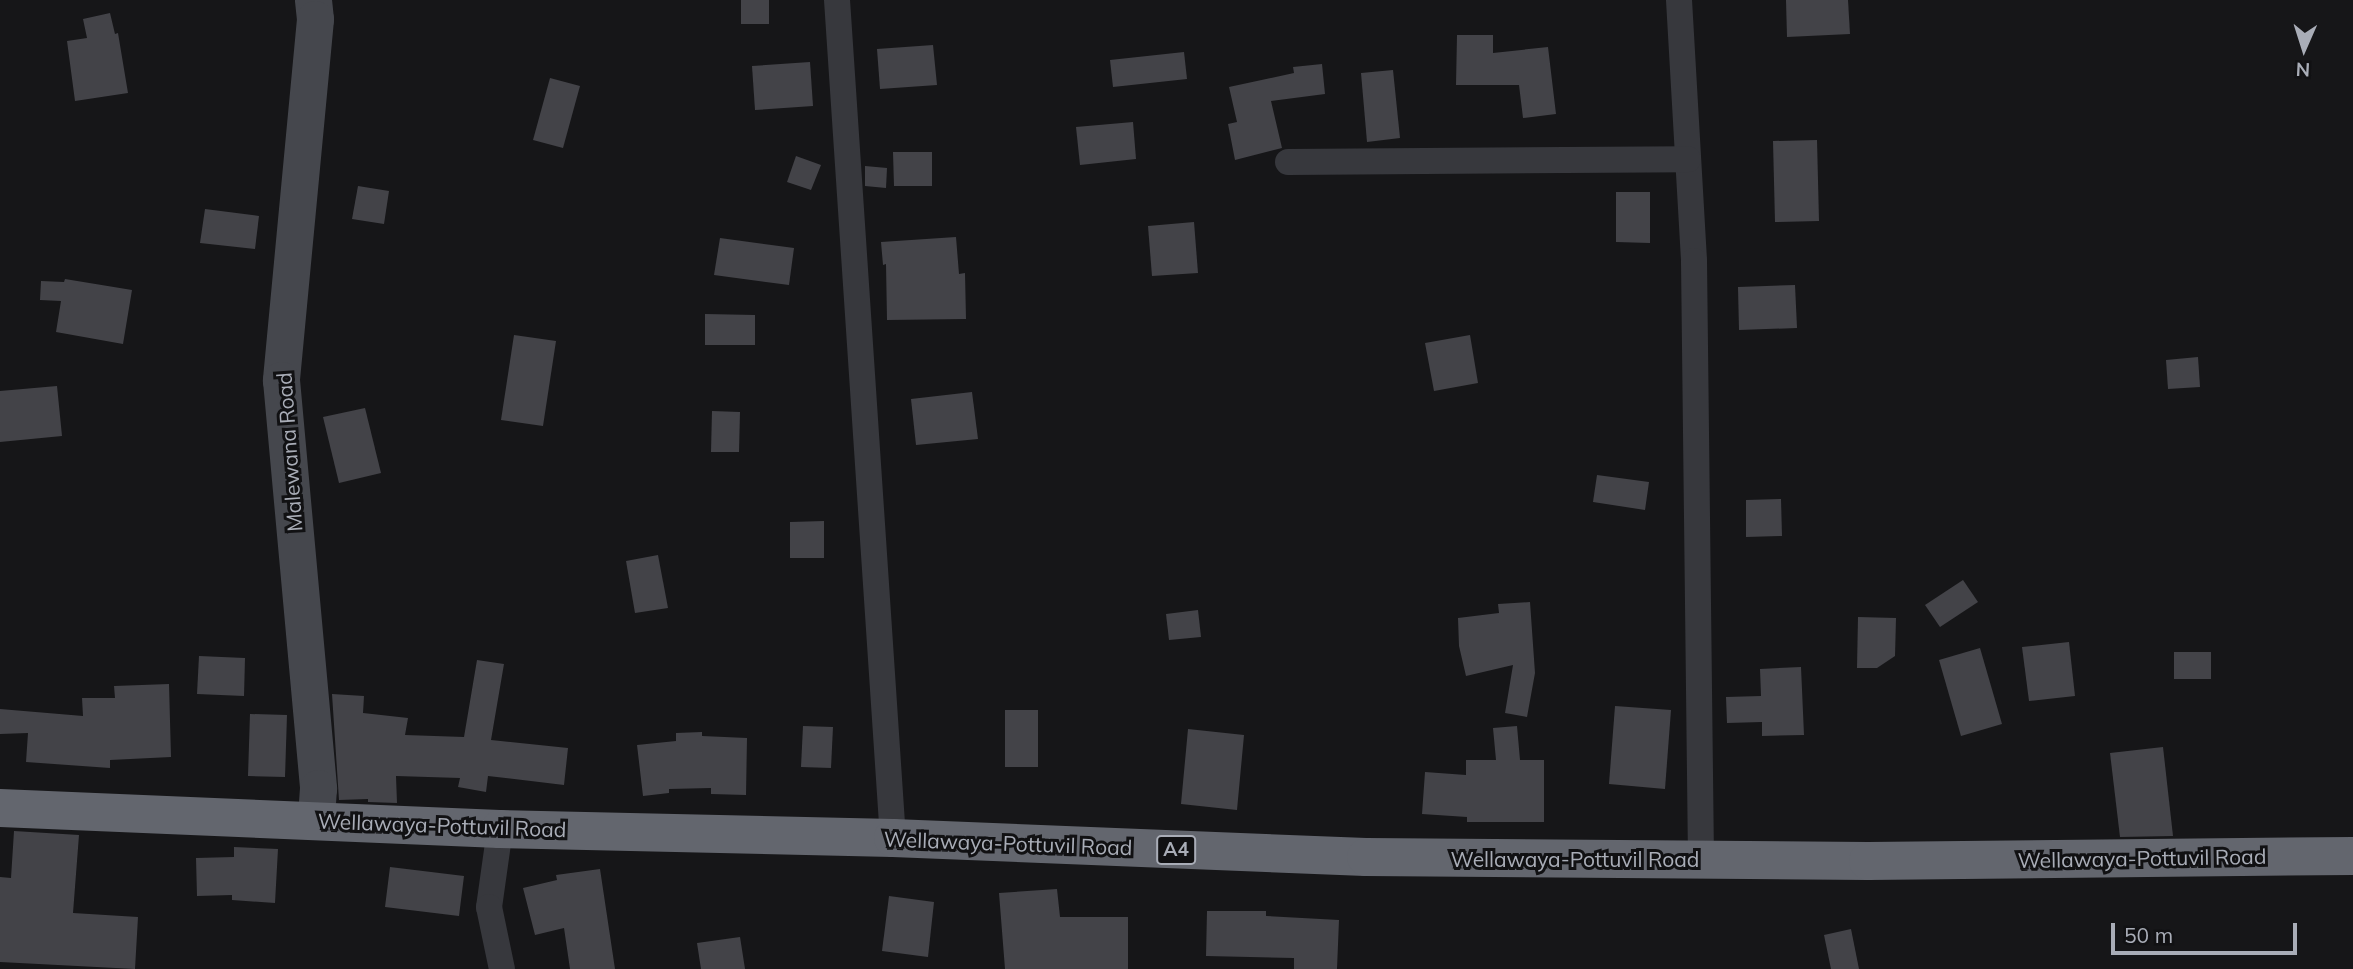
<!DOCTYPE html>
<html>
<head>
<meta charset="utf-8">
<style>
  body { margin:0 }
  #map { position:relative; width:2353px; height:969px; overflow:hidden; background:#161618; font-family:Mulish,sans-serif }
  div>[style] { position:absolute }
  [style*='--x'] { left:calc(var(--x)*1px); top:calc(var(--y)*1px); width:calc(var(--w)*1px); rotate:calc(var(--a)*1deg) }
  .building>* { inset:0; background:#434348 }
  .street>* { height:26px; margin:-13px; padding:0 13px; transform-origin:13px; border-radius:13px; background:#37383d }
  .secondary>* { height:37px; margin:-18.5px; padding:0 18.5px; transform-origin:18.5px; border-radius:18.5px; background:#45474d }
  .highway>* { height:38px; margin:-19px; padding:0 19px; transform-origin:19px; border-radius:19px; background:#63666e }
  span { translate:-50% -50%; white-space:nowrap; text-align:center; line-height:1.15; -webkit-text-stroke:6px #111113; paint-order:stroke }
  .shield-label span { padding:2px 5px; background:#111113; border:2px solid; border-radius:5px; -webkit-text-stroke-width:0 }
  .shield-label { font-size:19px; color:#a9adb7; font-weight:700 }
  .street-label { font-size:21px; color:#a9adb7 }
  .north { position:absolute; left:2269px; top:14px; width:70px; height:70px; -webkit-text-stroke:5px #111113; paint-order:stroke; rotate:183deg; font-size:19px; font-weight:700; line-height:28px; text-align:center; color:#a9adb7 }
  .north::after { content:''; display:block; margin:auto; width:24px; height:32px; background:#a9adb7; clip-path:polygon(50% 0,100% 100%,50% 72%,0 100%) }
  .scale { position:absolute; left:2111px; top:923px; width:186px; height:32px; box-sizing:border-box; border:4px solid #a9adb7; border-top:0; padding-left:9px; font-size:21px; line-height:24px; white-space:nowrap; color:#a9adb7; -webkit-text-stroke:5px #111113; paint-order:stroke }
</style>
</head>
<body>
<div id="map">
  <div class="building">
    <div style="clip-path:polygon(741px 0,769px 0,769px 24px,741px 24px)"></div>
    <div style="clip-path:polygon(1786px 0,1848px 0,1850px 34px,1787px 37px)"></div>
    <div style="clip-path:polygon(110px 13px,115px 34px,118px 33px,128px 93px,75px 101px,67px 41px,87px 38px,83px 19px)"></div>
    <div style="clip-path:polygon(1457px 35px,1493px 35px,1493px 53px,1548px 47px,1556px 114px,1523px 118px,1519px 85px,1456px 85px)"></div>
    <div style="clip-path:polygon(933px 45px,937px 85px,880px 89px,877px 49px)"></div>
    <div style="clip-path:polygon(1184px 52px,1187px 79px,1113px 87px,1110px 60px)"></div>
    <div style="clip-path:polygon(810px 62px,813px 106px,755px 110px,752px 66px)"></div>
    <div style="clip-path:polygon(1322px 64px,1325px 94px,1271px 101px,1282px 148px,1235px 160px,1228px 124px,1237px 122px,1229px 87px,1294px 73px,1293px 67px)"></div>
    <div style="clip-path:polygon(1393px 70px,1400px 138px,1367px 142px,1361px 73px)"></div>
    <div style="clip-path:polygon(550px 78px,580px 86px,563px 148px,533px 140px)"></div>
    <div style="clip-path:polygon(1133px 122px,1136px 159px,1080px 165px,1076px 127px)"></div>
    <div style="clip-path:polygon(1817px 140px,1819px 221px,1775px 222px,1773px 141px)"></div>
    <div style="clip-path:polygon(893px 152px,932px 152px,932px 186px,894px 186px)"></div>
    <div style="clip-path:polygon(796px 156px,821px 165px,811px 190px,787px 182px)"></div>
    <div style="clip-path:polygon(865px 166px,887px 168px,886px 188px,865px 186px)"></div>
    <div style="clip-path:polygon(358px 186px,389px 191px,384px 224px,352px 219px)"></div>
    <div style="clip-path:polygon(1616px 192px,1650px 192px,1650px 243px,1616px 242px)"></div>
    <div style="clip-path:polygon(205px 209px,259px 216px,255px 249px,200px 243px)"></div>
    <div style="clip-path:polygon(1194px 222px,1198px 273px,1152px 276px,1148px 226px)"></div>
    <div style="clip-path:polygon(956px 237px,959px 274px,965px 273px,966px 319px,887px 320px,886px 264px,883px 265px,881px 242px)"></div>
    <div style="clip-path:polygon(720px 238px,794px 248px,789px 285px,714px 275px)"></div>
    <div style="clip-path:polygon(65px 279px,132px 290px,123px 344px,56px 332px,61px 301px,40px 300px,41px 281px,64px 282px)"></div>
    <div style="clip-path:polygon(1795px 285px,1797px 328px,1739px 330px,1738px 287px)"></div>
    <div style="clip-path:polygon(705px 314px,755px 315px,755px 345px,705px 345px)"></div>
    <div style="clip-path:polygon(514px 335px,556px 341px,543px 426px,501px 420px)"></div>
    <div style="clip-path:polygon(1470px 335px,1478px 383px,1434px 391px,1425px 343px)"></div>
    <div style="clip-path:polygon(2198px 357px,2200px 387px,2168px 389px,2166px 360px)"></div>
    <div style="clip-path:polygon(57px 386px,62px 436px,0 442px,0 391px)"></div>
    <div style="clip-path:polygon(972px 392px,978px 439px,916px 445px,911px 399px)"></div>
    <div style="clip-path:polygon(365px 408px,381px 473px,339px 483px,323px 417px)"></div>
    <div style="clip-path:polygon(712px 411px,740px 412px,739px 452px,711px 452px)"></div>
    <div style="clip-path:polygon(1597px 475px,1649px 482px,1645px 510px,1593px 502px)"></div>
    <div style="clip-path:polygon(1781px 499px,1782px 536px,1746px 537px,1746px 500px)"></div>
    <div style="clip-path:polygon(824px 521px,824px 558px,790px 558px,790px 522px)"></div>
    <div style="clip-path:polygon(658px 555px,668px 608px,635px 613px,626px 561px)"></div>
    <div style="clip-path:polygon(1963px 580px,1978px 602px,1940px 627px,1925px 605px)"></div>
    <div style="clip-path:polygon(1530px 602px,1535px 673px,1527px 717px,1505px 713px,1513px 665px,1466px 676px,1459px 646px,1458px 618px,1499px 613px,1498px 604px)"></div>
    <div style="clip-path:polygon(1198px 610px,1201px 637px,1169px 640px,1166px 614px)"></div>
    <div style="clip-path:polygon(1858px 617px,1896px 618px,1895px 656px,1877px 668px,1857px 668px)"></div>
    <div style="clip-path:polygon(2069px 642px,2075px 696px,2029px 701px,2022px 647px)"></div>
    <div style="clip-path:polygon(1980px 648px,2002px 724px,1961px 736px,1939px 660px)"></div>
    <div style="clip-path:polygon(2174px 652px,2211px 652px,2211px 679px,2174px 679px)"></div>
    <div style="clip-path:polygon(199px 656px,245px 658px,244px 696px,197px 694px)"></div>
    <div style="clip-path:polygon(477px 660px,504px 664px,491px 740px,568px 748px,564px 785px,488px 776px,486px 792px,458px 787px,460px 778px,396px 776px,397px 803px,368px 802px,368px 799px,339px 800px,332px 694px,364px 696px,363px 713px,408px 718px,405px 735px,464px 737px)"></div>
    <div style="clip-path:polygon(1801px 667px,1804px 735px,1762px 736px,1762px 722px,1727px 723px,1726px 697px,1761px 696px,1760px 669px)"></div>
    <div style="clip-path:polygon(169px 684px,171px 757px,110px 760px,110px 768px,26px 762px,28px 733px,0 734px,0 709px,83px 716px,82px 698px,115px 698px,114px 686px)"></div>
    <div style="clip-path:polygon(1615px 706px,1671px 710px,1665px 789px,1609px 784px)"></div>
    <div style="clip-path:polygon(1005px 710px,1038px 710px,1038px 767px,1005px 767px)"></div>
    <div style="clip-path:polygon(250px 714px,287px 715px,285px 777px,248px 776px)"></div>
    <div style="clip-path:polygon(803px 726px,833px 727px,831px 768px,801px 767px)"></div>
    <div style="clip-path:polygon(1517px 726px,1520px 760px,1544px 760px,1544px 822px,1467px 822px,1467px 817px,1422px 814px,1425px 772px,1466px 775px,1466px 760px,1496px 760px,1493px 728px)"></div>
    <div style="clip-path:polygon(1188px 729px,1244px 735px,1237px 810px,1181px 804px)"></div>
    <div style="clip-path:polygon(702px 732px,702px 736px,747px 738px,746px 795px,711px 794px,711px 788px,669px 789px,669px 793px,643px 796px,637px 745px,676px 741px,676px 733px)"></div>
    <div style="clip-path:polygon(2163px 747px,2173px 836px,2120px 837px,2110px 753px)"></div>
    <div style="clip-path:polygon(14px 831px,79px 835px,73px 913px,138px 917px,135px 969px,0 962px,0 877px,11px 878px)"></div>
    <div style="clip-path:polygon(234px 847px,278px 849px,275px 903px,232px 900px,232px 895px,197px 896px,196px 858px,234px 857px)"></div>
    <div style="clip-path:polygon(390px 867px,464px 876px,459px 916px,385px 907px)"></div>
    <div style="clip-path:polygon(600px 869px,615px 969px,570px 969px,564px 928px,535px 935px,523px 888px,557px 880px,556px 875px)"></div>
    <div style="clip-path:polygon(1057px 889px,1060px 917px,1128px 917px,1128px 969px,1005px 969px,999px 893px)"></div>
    <div style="clip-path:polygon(889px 896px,934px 902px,928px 957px,882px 951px)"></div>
    <div style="clip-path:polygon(1207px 911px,1266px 911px,1266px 916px,1339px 920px,1337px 969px,1294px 969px,1294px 958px,1206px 956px)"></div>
    <div style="clip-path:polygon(1851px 929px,1859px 969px,1831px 969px,1824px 935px)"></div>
    <div style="clip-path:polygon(740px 937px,745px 969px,701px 969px,697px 943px)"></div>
  </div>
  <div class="street">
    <div style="--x:837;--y:0;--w:840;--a:86.18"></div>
    <div style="--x:1679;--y:0;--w:261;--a:86.7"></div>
    <div style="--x:1694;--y:261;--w:599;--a:89.33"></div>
    <div style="--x:1288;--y:162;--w:400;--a:-0.4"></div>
    <div style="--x:500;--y:829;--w:79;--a:98"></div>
    <div style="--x:489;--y:907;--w:63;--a:78.2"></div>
  </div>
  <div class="secondary">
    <div style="--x:313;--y:0;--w:19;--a:84"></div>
    <div style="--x:315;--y:19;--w:363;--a:95.4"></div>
    <div style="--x:281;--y:380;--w:410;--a:84.8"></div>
    <div style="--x:318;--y:788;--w:32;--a:94"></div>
  </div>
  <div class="highway">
    <div style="--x:0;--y:808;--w:500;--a:2.41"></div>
    <div style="--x:500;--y:829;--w:393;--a:1.3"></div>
    <div style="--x:893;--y:838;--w:473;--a:2.3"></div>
    <div style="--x:1366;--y:857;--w:502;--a:0.46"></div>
    <div style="--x:1868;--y:861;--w:485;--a:-0.6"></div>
  </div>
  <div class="shield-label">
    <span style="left:1176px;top:850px">A4</span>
  </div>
  <div class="street-label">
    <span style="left:289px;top:452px;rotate:-94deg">Malewana Road</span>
    <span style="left:442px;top:825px;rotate:2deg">Wellawaya-Pottuvil Road</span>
    <span style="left:1008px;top:843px;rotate:2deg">Wellawaya-Pottuvil Road</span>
    <span style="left:2142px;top:858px;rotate:-1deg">Wellawaya-Pottuvil Road</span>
    <span style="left:1575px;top:859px">Wellawaya-Pottuvil Road</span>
  </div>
  <div class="north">N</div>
  <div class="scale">50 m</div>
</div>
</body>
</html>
